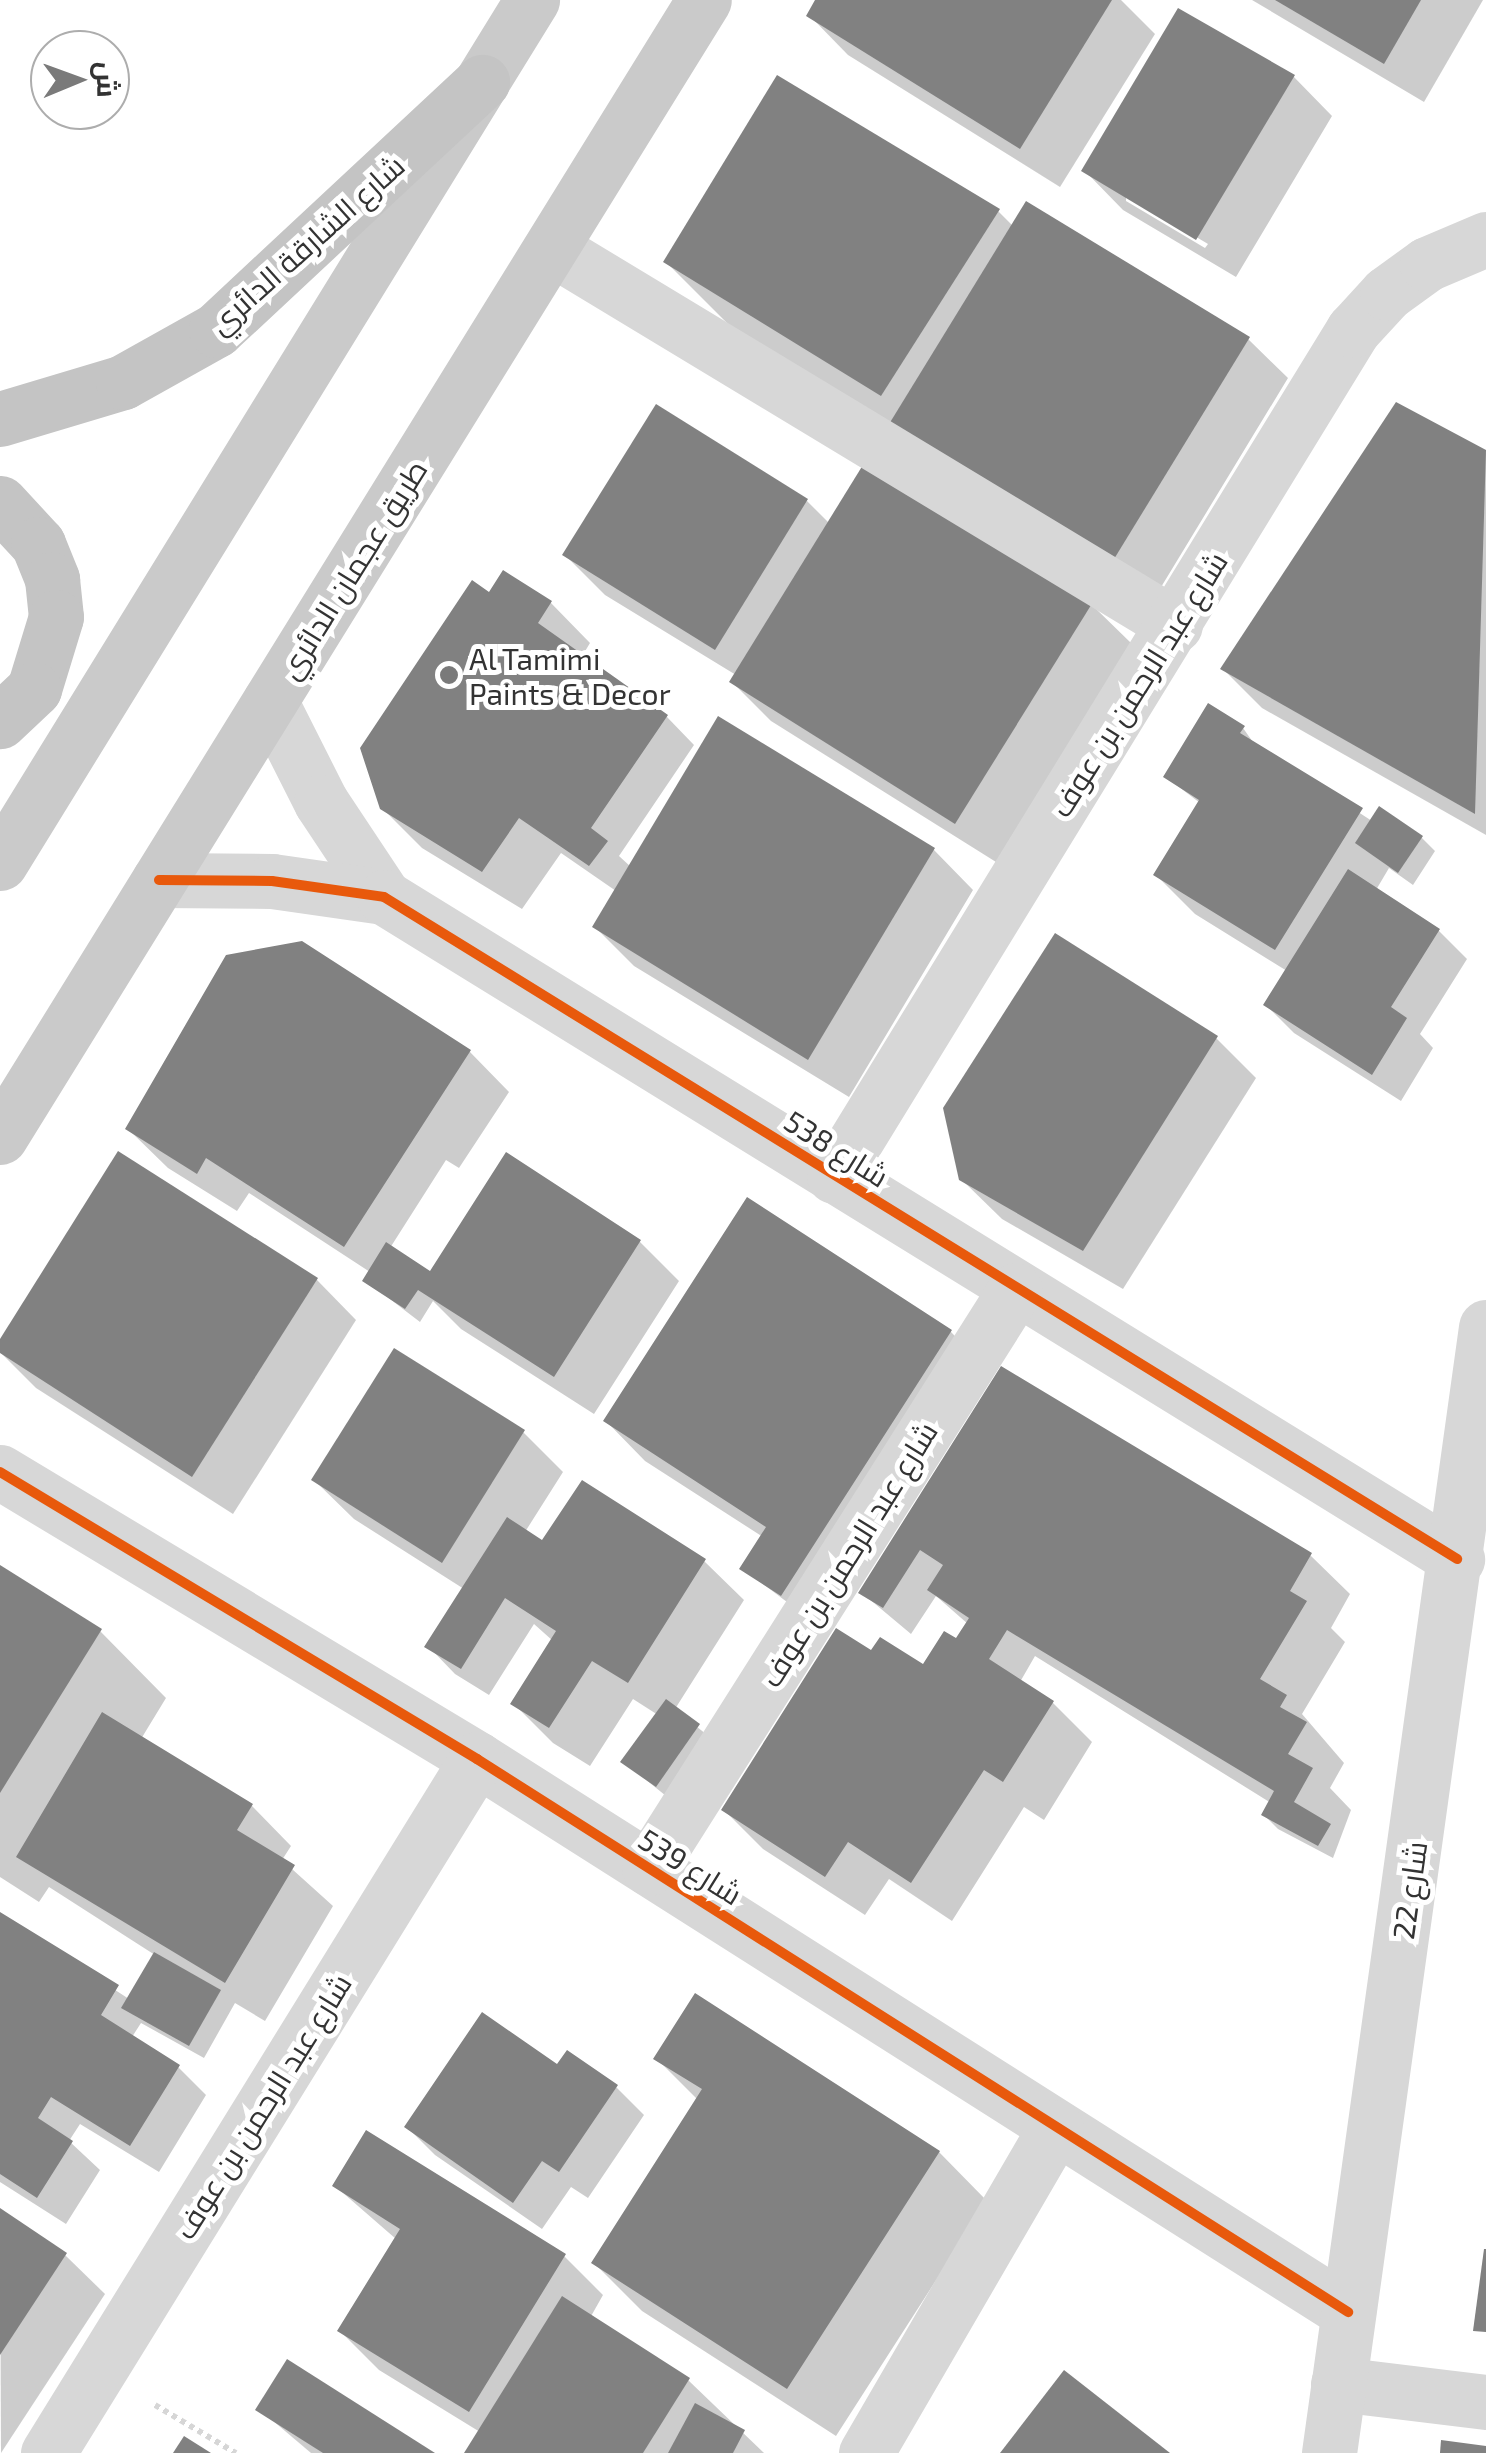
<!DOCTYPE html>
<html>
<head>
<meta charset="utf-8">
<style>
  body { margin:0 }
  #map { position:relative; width:1486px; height:2453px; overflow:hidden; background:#fff; font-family:"Exo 2",Cairo,sans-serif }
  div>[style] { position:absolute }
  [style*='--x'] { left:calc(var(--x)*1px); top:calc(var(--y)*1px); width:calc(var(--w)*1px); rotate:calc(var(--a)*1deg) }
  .shadow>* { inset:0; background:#0003 }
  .building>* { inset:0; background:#818181 }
  .path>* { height:6px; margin-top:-3px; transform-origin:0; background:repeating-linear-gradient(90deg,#d6d6d6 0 5px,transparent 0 10px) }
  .minor>* { height:55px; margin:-27.5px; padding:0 27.5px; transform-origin:27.5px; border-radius:27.5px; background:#d7d7d7 }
  .major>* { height:55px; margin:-27.5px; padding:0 27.5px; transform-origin:27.5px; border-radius:27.5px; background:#cacaca }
  .highway>* { height:55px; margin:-27.5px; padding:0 27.5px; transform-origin:27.5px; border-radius:27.5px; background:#c4c4c4 }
  .cycleway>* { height:10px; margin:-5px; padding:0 5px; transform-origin:5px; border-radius:5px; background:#e8590c }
  .dots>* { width:28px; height:28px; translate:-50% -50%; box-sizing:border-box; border:5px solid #fff; border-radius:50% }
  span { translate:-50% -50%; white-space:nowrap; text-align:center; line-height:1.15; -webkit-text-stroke:10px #fff; paint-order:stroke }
  .street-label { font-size:30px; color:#333 }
  .poi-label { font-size:30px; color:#333 }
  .left { translate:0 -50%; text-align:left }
  .north { position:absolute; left:30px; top:30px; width:100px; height:100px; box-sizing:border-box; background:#fff; border:2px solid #adadad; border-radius:50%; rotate:89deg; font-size:28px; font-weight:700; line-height:40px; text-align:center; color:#333 }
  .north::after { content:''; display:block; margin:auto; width:35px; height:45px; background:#7a7a7a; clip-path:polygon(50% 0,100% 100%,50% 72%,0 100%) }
</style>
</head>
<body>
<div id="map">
  <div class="shadow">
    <div style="clip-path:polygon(818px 0,1121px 0,1155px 34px,1060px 187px,848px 55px,809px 15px)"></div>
    <div style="clip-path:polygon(1252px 0,1483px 0,1424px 102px)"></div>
    <div style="clip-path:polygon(evenodd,1293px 76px,1332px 116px,1236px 277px,1123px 210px,1084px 170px,1293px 76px,1126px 195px,1208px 244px,1205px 248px,1126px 201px,1126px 195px)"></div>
    <div style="clip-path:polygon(998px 211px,1013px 226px,1248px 339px,1288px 378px,1152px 602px,730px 326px,666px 262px)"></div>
    <div style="clip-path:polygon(1397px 405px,1486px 453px,1486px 835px,1262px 708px,1223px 669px)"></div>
    <div style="clip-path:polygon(807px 501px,830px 524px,1091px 604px,1131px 643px,996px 862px,771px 721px,732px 682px,736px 675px,605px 595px,565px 555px)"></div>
    <div style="clip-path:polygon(503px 573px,551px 603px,590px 643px,581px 658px,667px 717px,694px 745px,619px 856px,631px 867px,719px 720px,934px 850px,973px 890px,849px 1097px,634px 966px,595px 927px,616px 891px,561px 853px,522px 909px,422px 848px,382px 808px)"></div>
    <div style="clip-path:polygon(1243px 728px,1255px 745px,1372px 821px,1421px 837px,1435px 851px,1413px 885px,1389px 868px,1376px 890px,1439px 931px,1467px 959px,1420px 1034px,1433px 1048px,1401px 1101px,1294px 1033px,1266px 1005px,1287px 971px,1195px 914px,1156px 875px,1200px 803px,1166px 777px)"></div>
    <div style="clip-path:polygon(301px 944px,470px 1052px,509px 1092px,459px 1168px,446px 1160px,390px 1248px,430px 1275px,506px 1156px,640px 1242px,679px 1281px,594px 1414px,461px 1329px,433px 1301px,420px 1322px,365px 1280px,370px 1272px,249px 1193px,237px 1211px,168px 1168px,128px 1129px)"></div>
    <div style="clip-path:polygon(1216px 1038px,1256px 1078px,1123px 1289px,1002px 1219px,961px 1179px)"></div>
    <div style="clip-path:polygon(119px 1155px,317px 1280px,356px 1320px,233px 1514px,36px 1388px,0 1352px)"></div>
    <div style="clip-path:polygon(748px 1200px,951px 1332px,990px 1372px,795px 1608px,743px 1569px,763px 1537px,645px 1461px,606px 1421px)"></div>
    <div style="clip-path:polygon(1002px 1369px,1310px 1555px,1350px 1594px,1331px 1628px,1345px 1642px,1302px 1714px,1344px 1763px,1330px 1788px,1351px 1810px,1333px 1858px,1278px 1829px,1264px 1815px,1271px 1803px,1035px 1656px,1020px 1682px,1053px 1703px,1092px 1742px,1044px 1820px,1024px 1807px,952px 1921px,889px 1879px,865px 1915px,763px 1849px,724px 1810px,872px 1653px,924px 1668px,966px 1648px,968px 1624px,936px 1596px,911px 1634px,862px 1593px)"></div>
    <div style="clip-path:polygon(523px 1432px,563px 1472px,525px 1532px,541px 1542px,704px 1561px,744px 1600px,675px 1709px,712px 1739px,671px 1800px,624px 1762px,658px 1715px,633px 1699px,590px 1766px,553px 1743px,514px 1704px,553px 1641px,534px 1624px,489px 1695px,455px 1674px,428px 1646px,464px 1589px,354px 1519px,314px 1480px)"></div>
    <div style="clip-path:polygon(0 1568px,100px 1631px,166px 1698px,141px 1739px,252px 1806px,291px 1846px,282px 1860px,333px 1906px,265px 2021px,235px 2003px,204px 2058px,141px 2023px,132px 2037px,178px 2067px,206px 2095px,159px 2172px,80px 2124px,69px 2141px,100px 2170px,66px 2224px,0 2182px,0 1915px,129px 1999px,155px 1955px,49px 1887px,39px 1902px,0 1877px)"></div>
    <div style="clip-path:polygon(656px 2058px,939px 2152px,987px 2201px,836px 2436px,642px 2311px,594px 2263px,698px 2100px)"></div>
    <div style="clip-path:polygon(558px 2067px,616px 2087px,644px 2115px,588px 2198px,571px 2187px,542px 2229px,435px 2155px,407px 2127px)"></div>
    <div style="clip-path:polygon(335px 2186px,564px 2256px,603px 2295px,590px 2318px,688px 2380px,764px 2453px,466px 2453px,480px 2432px,379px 2370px,340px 2331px,396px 2239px)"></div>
    <div style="clip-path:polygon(0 2211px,65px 2255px,105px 2294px,1px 2453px)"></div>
    <div style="clip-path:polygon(259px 2409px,430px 2453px,311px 2453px)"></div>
  </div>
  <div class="building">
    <div style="clip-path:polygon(815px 0,1112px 0,1020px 149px,806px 16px)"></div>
    <div style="clip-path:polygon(1275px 0,1421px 0,1384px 64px)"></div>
    <div style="clip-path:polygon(1178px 8px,1295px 75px,1196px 240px,1081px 171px)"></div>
    <div style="clip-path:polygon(777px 75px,1000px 209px,881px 396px,663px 262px)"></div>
    <div style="clip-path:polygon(1026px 201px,1250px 337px,1111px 564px,886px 429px)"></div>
    <div style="clip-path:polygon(1396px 402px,1486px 450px,1475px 814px,1220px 669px)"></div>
    <div style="clip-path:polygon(656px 404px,808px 499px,715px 650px,562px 555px)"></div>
    <div style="clip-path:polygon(866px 460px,1093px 602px,955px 824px,729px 682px)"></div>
    <div style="clip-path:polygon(503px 570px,552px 601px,538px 623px,668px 715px,591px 828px,608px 841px,589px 866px,519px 818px,482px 872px,380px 809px,360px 748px,472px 580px,489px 592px)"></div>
    <div style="clip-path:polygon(1208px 703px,1245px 726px,1240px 733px,1363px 808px,1275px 950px,1153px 875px,1199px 800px,1163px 777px)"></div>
    <div style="clip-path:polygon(718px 716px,935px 848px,808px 1060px,592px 927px)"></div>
    <div style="clip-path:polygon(1379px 806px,1423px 836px,1398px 873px,1355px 843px)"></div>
    <div style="clip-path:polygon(1348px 869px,1440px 929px,1391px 1007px,1407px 1018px,1372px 1075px,1263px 1005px)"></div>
    <div style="clip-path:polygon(1055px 933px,1218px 1036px,1083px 1251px,959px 1180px,943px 1108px)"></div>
    <div style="clip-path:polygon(302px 941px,471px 1050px,344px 1247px,206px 1158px,197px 1174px,125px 1129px,226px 955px)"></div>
    <div style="clip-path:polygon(118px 1151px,318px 1278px,192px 1477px,0 1353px,0 1339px)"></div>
    <div style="clip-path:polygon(506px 1152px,641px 1240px,554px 1377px,418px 1290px,405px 1309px,362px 1281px,386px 1242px,430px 1271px)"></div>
    <div style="clip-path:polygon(747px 1197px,952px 1330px,781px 1596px,739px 1569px,766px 1527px,603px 1421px)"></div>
    <div style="clip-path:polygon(394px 1348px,525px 1430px,442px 1563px,311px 1480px)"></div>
    <div style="clip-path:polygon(1001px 1366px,1312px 1553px,1290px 1591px,1307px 1601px,1260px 1679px,1287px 1695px,1280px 1707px,1307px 1722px,1288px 1754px,1313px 1768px,1294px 1802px,1331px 1824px,1318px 1846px,1261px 1815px,1274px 1791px,1007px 1630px,989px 1659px,1054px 1701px,1003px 1782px,984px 1770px,911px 1883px,848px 1842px,825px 1877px,721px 1810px,836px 1628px,871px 1650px,880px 1637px,923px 1664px,944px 1631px,956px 1638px,969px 1618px,927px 1590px,943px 1565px,920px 1550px,883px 1608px,858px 1593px)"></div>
    <div style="clip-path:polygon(582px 1480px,706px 1559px,628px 1683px,592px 1661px,549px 1728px,510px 1704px,556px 1631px,505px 1598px,461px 1669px,424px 1647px,507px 1517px,542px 1540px)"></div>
    <div style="clip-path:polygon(0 1565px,102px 1629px,0 1793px)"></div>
    <div style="clip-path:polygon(666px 1699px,700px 1724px,656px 1787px,620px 1762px)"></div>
    <div style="clip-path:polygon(102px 1712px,253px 1804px,237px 1830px,295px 1865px,225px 1983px,16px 1857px)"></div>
    <div style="clip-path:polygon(0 1912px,119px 1985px,101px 2015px,180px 2065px,130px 2146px,51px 2097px,38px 2118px,73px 2141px,37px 2198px,0 2174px)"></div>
    <div style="clip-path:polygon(154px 1952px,221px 1990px,189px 2046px,121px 2008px)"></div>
    <div style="clip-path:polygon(695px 1993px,940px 2151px,787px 2389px,591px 2263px,702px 2089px,653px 2059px)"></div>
    <div style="clip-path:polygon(482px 2012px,557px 2064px,567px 2050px,618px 2085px,559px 2172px,542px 2161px,513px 2203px,404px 2127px)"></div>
    <div style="clip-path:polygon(366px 2130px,566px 2254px,469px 2412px,337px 2331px,400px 2229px,332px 2186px)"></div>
    <div style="clip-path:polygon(0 2208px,67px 2253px,0 2355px)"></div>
    <div style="clip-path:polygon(1484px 2249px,1486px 2249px,1486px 2332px,1473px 2331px)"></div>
    <div style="clip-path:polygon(562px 2296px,690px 2378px,643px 2453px,464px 2453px)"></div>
    <div style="clip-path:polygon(287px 2359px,435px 2453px,323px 2453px,255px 2410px)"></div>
    <div style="clip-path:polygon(1064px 2370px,1170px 2453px,1000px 2453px)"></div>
    <div style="clip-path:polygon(695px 2403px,745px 2430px,733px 2453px,668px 2453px)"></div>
    <div style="clip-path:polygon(184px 2436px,211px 2453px,173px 2453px)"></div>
    <div style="clip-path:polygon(1441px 2440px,1486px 2446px,1486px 2453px,1440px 2453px)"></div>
  </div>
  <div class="path">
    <div style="--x:155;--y:2405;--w:94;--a:30.7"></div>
  </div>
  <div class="minor">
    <div style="--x:551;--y:248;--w:729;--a:31.14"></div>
    <div style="--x:270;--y:701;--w:113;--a:63.2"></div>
    <div style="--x:321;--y:802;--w:114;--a:56.4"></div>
    <div style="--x:159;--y:880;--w:113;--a:0.5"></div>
    <div style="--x:272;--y:881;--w:113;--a:8.1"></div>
    <div style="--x:384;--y:897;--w:1261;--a:31.67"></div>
    <div style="--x:834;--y:1176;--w:993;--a:-58.47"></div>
    <div style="--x:1353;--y:330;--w:50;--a:-47.4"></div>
    <div style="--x:1387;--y:293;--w:49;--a:-35.9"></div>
    <div style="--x:1427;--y:264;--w:64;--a:-23"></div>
    <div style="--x:0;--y:1472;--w:557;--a:31.03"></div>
    <div style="--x:477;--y:1759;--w:1032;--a:32.41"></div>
    <div style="--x:649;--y:1868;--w:684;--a:-57.66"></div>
    <div style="--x:1338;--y:2384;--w:149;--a:6.9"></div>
    <div style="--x:48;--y:2453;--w:816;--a:-58.28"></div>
    <div style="--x:866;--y:2453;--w:377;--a:-59.8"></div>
    <div style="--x:1329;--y:2453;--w:1137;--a:-82.06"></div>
  </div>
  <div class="major">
    <div style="--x:0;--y:863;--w:1014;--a:-58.35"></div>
    <div style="--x:0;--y:1137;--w:1337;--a:-58.24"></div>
  </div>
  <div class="highway">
    <div style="--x:0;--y:419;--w:128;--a:-16.7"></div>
    <div style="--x:123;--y:382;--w:107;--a:-29.2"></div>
    <div style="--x:216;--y:330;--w:364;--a:-43"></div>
    <div style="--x:0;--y:503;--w:56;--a:47.2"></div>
    <div style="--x:38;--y:544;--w:38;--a:68"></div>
    <div style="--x:52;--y:579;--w:38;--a:84"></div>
    <div style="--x:56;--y:617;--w:75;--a:107"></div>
    <div style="--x:34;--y:689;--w:47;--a:136.7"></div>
  </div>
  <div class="cycleway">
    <div style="--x:159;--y:880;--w:113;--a:0.5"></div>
    <div style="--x:272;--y:881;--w:113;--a:8.1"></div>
    <div style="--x:384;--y:897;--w:1261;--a:31.67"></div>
    <div style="--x:0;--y:1472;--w:557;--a:31.03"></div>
    <div style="--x:477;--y:1759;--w:1032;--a:32.41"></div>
  </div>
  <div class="dots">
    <div style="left:449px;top:675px;background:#7a7a7a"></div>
  </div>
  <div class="street-label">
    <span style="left:306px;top:244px;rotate:-42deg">شارع الشارقة الدائري</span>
    <span style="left:352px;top:569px;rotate:-58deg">طريق عجمان الدائري</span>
    <span style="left:1138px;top:684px;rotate:-58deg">شارع عبد الرحمن بن عوف</span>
    <span style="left:837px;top:1148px;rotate:32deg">شارع 538</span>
    <span style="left:848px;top:1554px;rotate:-58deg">شارع عبد الرحمن بن عوف</span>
    <span style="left:691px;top:1866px;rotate:32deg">شارع 539</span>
    <span style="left:1409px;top:1890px;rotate:-82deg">شارع 22</span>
    <span style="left:262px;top:2106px;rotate:-58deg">شارع عبد الرحمن بن عوف</span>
  </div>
  <div class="poi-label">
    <span class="left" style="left:469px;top:675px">Al Tamimi<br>Paints &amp; Decor</span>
  </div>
  <div class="north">ش</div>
</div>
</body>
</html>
